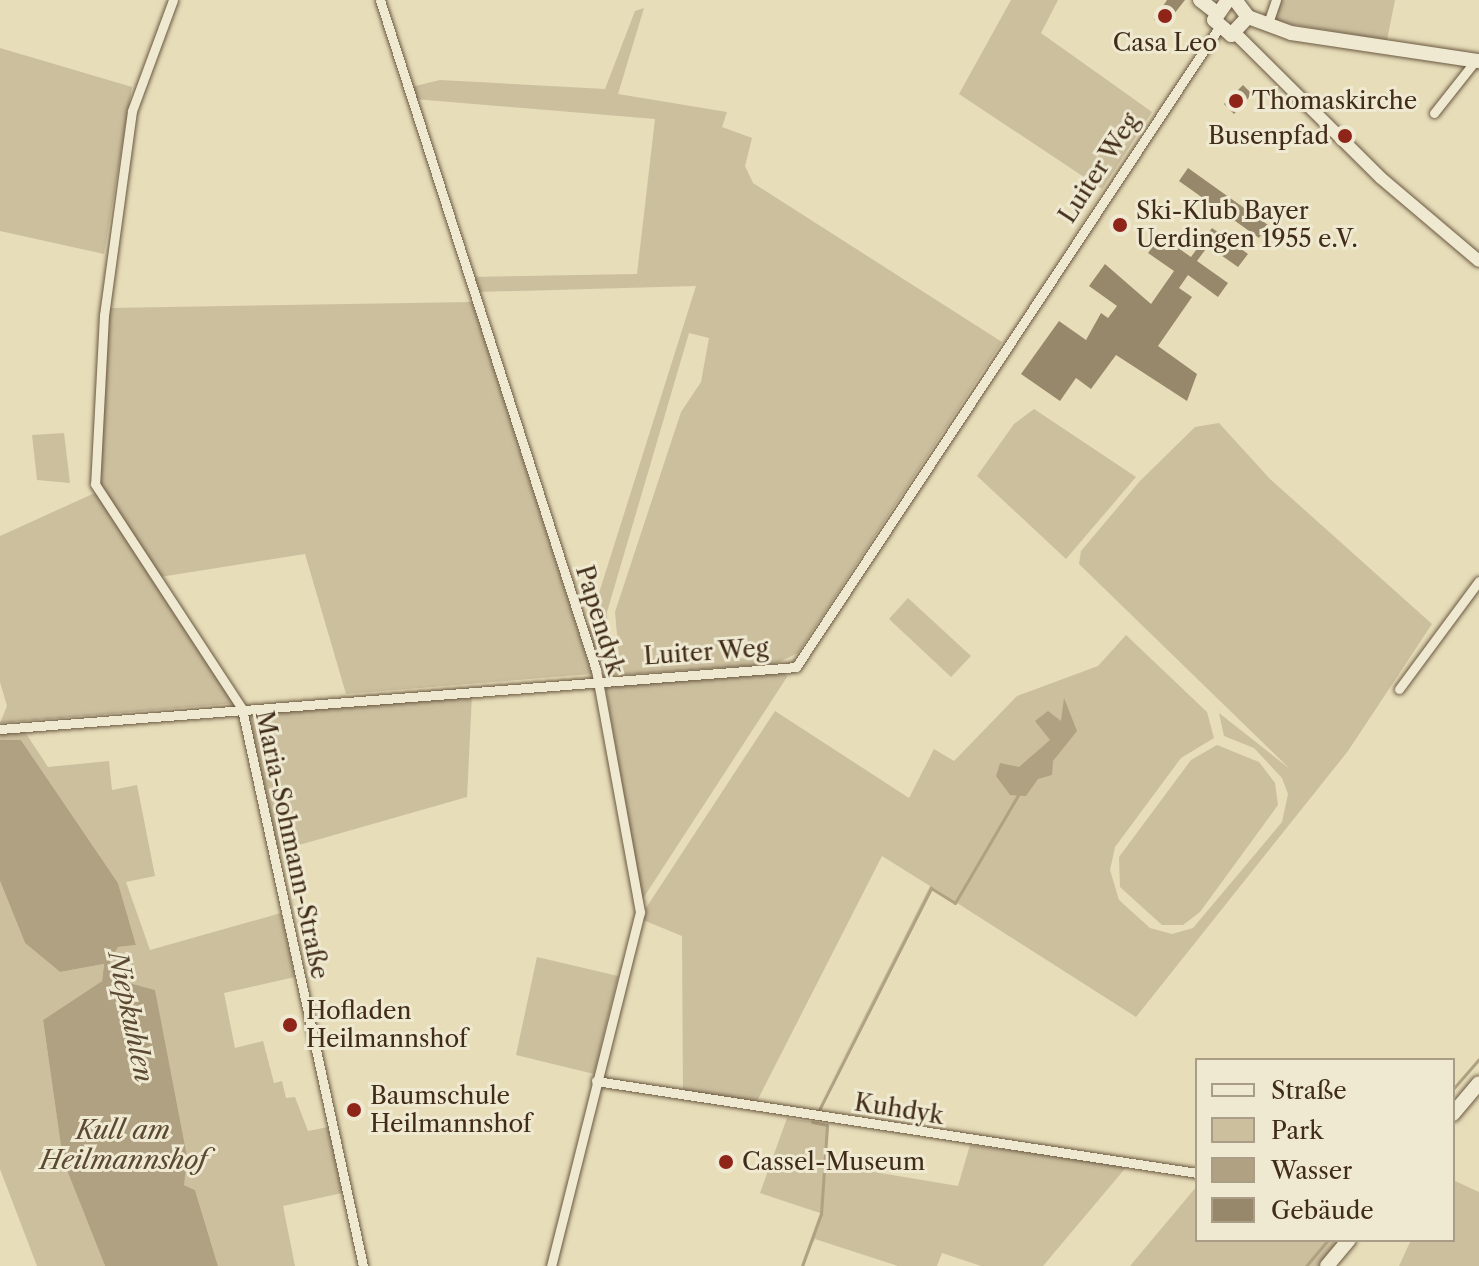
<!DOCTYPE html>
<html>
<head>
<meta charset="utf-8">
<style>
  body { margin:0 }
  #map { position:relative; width:1479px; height:1266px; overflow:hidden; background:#e7ddb9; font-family:"Libre Caslon Text",serif }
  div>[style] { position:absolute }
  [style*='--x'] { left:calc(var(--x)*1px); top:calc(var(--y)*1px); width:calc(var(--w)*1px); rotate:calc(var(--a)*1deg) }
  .green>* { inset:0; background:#cbbf9e }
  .water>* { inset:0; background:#afa182 }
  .stream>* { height:3px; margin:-1.5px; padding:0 1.5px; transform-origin:1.5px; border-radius:1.5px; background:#afa182 }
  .building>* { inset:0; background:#97886c }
  .roads { filter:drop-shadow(0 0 2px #6a5840) drop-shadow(0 0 2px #6a5840) }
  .minor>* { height:9px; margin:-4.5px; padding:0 4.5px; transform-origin:4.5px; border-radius:4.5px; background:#efe9d2 }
  .tertiary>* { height:12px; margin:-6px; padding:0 6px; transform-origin:6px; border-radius:6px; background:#efe9d2 }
  .secondary>* { height:14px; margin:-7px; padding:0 7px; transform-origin:7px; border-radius:7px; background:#efe9d2 }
  .dots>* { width:22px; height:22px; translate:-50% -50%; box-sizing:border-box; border:4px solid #efe9d2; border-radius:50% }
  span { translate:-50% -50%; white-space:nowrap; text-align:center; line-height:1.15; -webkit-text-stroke:6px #efe9d2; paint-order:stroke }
  .poi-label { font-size:24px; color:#412c18 }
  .left { translate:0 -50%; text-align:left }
  .right { translate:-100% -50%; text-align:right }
  .street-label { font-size:24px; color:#412c18 }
  .water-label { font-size:26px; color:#5c4932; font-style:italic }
  .legend { position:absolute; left:1195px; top:1058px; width:260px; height:184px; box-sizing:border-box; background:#efe9d2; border:2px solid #a99d88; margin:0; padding:10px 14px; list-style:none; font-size:24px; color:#412c18 }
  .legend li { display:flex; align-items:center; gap:16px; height:40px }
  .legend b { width:40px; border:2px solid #a99d88 }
</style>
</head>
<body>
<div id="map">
  <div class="green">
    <div style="clip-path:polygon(1011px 0,1058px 0,1041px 33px,1152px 112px,1004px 342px,1102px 189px,959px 94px)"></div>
    <div style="clip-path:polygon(1280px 0,1395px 0,1387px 40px,1272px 21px)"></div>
    <div style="clip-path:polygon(644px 8px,618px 94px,727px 112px,722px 127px,752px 138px,745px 166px,753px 183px,1002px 342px,798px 653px,775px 664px,603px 676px,619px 656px,615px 612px,681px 412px,701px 382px,709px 338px,689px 333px,607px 612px,608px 657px,597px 667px,587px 631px,696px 286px,477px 292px,472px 277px,637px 274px,655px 119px,414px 99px,411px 87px,440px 80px,605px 89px,635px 11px)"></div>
    <div style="clip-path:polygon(0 48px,132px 87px,104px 254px,0 231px)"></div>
    <div style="clip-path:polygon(472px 302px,592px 674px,346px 694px,305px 554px,160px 577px,97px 482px,109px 308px)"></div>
    <div style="clip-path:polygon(1034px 409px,1136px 477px,1066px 559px,977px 476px,1014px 424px)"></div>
    <div style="clip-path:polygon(1219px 423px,1270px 479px,1432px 624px,1348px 751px,1136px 1017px,932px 887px,817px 1110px,930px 886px,882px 856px,754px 1107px,683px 1098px,682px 936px,643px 920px,646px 908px,775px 711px,909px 798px,934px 749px,954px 761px,1017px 696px,1098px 666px,1126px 635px,1207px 712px,1214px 738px,1181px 758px,1115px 847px,1110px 870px,1119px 900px,1150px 928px,1172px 934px,1193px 928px,1282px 822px,1288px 794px,1282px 778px,1254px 748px,1224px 736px,1219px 713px,1290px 769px,1079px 564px,1081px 551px,1140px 481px,1195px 427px)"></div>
    <div style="clip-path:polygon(64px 433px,70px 483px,37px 480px,32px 435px)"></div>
    <div style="clip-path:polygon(97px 492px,237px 703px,0 723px,7px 706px,0 682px,0 536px)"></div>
    <div style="clip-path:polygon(908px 598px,971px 656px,951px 677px,889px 619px)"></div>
    <div style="clip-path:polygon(782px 670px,787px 677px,642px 900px,605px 684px)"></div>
    <div style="clip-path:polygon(472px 695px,467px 797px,278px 851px,248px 713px)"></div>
    <div style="clip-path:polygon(25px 732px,48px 767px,109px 761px,112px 790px,137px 785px,155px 876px,126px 882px,150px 950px,281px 913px,295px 977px,224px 993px,235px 1048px,263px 1041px,274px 1083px,282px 1081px,286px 1098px,295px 1097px,308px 1131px,328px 1127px,342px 1193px,283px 1206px,295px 1266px,218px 1266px,195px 1190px,184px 1185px,155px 990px,126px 982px,110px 962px,118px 947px,136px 945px,118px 883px,21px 740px,0 740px,0 734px)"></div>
    <div style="clip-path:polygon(1217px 745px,1259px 762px,1275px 783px,1278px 805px,1200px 912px,1183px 925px,1162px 925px,1120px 887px,1119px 857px,1191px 760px)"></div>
    <div style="clip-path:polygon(0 881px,25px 943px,60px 972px,104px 964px,102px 981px,43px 1020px,63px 1159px,105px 1266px,37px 1266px,0 1169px)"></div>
    <div style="clip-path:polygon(537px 957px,618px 976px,594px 1074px,516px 1055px)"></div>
    <div style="clip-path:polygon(787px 1118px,828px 1124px,826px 1164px,958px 1186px,970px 1145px,1128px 1165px,1043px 1266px,981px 1266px,942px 1253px,937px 1266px,898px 1266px,815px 1239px,801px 1266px,820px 1213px,760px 1193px)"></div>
    <div style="clip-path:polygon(1453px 1180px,1479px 1192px,1479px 1266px,1399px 1266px,1411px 1240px,1453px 1240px)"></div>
    <div style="clip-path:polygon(1197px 1186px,1197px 1240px,1344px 1240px,1322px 1266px,1130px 1266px)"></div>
  </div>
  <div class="water">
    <div style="clip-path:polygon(1064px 698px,1077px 731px,1053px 761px,1052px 775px,1038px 779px,1026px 796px,1010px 795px,996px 776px,1000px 763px,1019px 767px,1050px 740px,1035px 721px,1048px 711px,1061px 721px)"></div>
    <div style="clip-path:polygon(0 740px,21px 740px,118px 883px,136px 945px,118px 947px,110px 962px,126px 982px,155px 990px,187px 1157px,184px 1185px,195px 1190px,218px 1266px,105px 1266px,63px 1160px,43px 1020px,102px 981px,104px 964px,60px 972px,25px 943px,0 881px)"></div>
  </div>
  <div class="stream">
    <div style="--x:1453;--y:1089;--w:40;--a:-49"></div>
    <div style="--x:819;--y:1110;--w:249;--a:-63.2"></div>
    <div style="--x:931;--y:888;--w:28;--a:32"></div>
    <div style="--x:955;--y:903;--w:125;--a:-59.7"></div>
    <div style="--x:802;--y:1266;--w:55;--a:-69.9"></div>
    <div style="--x:821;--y:1214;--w:89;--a:-86.1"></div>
    <div style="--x:827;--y:1125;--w:15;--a:-169"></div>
    <div style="--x:1306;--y:1266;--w:34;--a:-50"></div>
  </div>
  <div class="building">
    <div style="clip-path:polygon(1167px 0,1185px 0,1167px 23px,1154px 20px)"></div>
    <div style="clip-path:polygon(1243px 85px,1252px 94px,1234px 114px,1224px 104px)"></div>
    <div style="clip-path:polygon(1188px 168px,1268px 225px,1259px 238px,1179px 181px)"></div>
    <div style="clip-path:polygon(1212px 228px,1248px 254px,1238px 267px,1208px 246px,1197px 261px,1228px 283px,1218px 297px,1188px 275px,1179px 288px,1192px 297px,1158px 346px,1197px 374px,1187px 401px,1116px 355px,1091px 389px,1076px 378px,1060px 401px,1021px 374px,1059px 321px,1086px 340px,1101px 313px,1108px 318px,1117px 306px,1089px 286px,1105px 264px,1151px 304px,1174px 271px,1148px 253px,1161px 236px,1191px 257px)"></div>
  </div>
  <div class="roads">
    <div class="minor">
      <div style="--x:173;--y:0;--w:118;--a:110.3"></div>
      <div style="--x:132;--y:111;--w:206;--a:97.8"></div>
      <div style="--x:104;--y:315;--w:169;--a:93"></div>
      <div style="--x:95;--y:484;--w:269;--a:56.8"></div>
      <div style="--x:242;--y:709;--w:570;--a:77.74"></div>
      <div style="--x:380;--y:0;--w:704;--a:72.13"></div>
      <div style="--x:596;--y:670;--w:246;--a:79.7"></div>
      <div style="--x:640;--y:912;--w:365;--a:104.1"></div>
      <div style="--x:1267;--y:26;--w:28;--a:-71"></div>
      <div style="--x:1434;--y:113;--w:66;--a:-51.7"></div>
      <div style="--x:1399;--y:689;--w:134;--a:-53.5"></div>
      <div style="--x:0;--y:729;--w:798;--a:-4.45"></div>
      <div style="--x:796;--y:667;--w:765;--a:-56.52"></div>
      <div style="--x:596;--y:1081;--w:608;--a:8.7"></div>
    </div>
    <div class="tertiary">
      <div style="--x:1236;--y:34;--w:204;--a:44.8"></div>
      <div style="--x:1381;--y:178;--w:128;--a:40.3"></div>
    </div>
    <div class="secondary">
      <div style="--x:1200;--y:0;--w:18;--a:38"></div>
      <div style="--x:1228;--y:0;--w:24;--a:125"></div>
      <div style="--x:1214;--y:20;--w:23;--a:41"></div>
      <div style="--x:1231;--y:35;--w:25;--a:-47"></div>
      <div style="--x:1248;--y:17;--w:21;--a:-127"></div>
      <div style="--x:1248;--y:17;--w:46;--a:20.4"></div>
      <div style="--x:1291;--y:33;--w:190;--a:8.5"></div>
      <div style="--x:1453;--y:1114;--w:40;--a:-50"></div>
      <div style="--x:1327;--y:1266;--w:34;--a:-50"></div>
    </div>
  </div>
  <div class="dots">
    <div style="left:1165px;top:16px;background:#8f2418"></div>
    <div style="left:1236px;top:101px;background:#8f2418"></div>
    <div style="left:1345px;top:136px;background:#8f2418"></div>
    <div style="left:1120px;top:225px;background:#8f2418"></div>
    <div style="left:290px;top:1025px;background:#8f2418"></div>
    <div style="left:354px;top:1110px;background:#8f2418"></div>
    <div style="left:726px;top:1162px;background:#8f2418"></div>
  </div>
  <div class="poi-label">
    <span style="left:1165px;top:43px">Casa Leo</span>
    <span class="left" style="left:1252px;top:101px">Thomaskirche</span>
    <span class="right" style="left:1329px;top:136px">Busenpfad</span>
    <span class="left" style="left:1136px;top:225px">Ski-Klub Bayer<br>Uerdingen 1955 e.V.</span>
    <span class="left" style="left:306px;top:1025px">Hofladen<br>Heilmannshof</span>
    <span class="left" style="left:370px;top:1110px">Baumschule<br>Heilmannshof</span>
    <span class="left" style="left:742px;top:1162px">Cassel-Museum</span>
  </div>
  <div class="street-label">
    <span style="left:1099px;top:168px;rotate:-57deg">Luiter Weg</span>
    <span style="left:600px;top:620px;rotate:73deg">Papendyk</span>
    <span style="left:706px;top:652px;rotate:-4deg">Luiter Weg</span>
    <span style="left:292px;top:845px;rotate:78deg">Maria-Sohmann-Straße</span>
    <span style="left:899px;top:1109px;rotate:9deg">Kuhdyk</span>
  </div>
  <div class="water-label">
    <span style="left:130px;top:1017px;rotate:78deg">Niepkuhlen</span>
    <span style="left:123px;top:1146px">Kull am<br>Heilmannshof</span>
  </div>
  <ul class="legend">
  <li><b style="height:10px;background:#efe9d2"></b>Straße</li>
  <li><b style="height:22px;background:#cbbf9e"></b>Park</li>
  <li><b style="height:22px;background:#afa182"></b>Wasser</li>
  <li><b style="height:22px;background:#97886c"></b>Gebäude</li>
  </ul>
</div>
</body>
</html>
